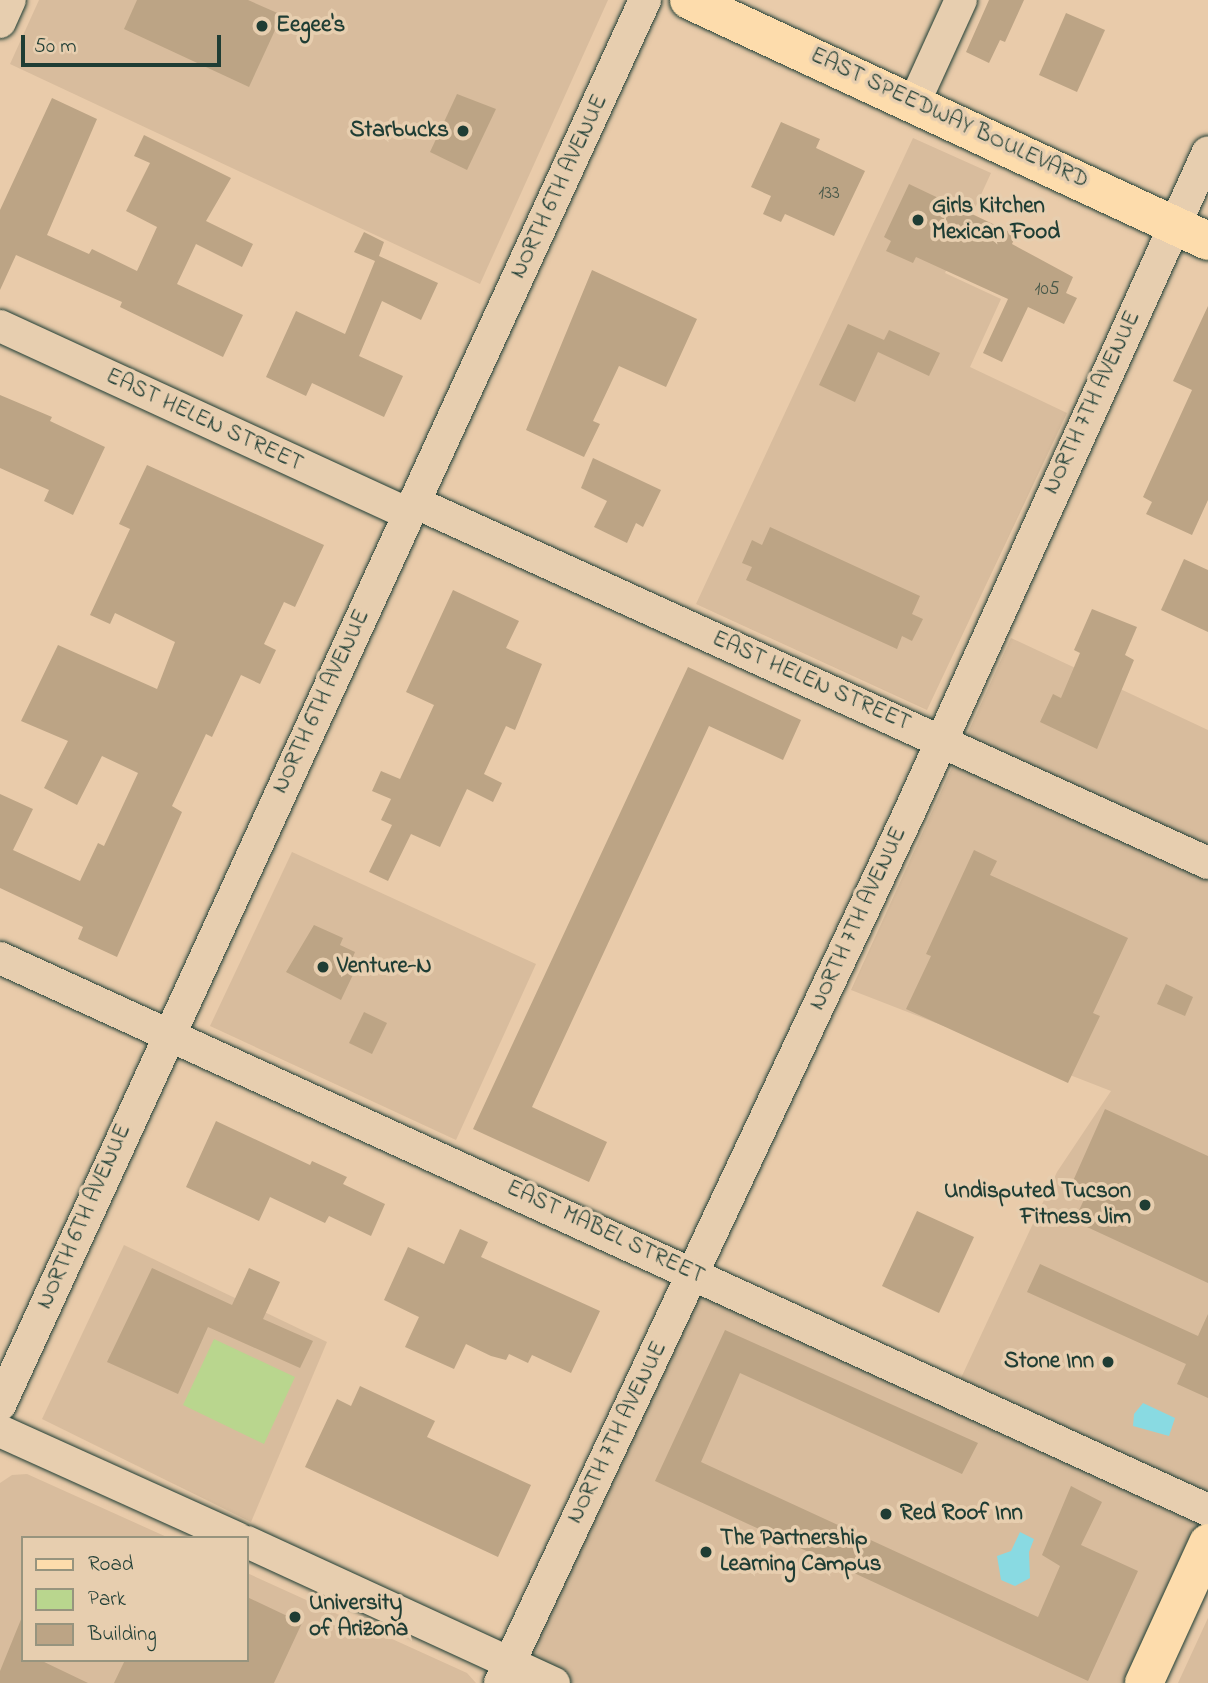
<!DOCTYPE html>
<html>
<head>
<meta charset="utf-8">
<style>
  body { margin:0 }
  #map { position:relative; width:1208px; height:1683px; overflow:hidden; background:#e9cbaa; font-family:"Indie Flower",sans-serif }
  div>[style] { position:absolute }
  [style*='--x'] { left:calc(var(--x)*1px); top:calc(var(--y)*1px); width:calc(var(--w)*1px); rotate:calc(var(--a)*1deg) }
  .built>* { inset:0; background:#d8bc9d }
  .green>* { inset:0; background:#b9d68e }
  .water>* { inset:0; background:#89dae2 }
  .building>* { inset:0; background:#bca485 }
  .roads { filter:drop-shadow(0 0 2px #1f3d34) drop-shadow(0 0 2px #1f3d34) }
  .minor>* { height:32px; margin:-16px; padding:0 16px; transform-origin:16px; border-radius:16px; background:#e7ceaf }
  .major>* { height:38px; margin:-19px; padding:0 19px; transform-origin:19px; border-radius:19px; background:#fddcac }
  .dots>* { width:19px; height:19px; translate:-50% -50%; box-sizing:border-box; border:4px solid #e7ceaf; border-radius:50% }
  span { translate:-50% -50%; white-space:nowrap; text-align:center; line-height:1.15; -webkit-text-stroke:7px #e7ceaf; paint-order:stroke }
  .number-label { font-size:19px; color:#465748 }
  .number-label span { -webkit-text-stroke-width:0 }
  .poi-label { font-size:23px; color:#1f3d34; font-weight:700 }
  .left { translate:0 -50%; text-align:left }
  .right { translate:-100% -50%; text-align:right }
  .street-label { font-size:23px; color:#1f3d34 }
  .legend { position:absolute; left:21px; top:1536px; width:228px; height:126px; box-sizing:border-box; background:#e7ceaf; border:2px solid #97947e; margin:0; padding:9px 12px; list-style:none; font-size:21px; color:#1f3d34 }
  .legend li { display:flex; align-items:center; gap:14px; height:35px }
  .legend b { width:35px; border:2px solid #97947e }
  .scale { position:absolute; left:21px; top:35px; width:200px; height:32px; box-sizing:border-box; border:4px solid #1f3d34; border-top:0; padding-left:9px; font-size:21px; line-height:24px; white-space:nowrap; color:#1f3d34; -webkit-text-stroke:5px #e7ceaf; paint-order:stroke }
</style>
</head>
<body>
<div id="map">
  <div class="built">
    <div style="clip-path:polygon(39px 0,608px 0,480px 284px,10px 64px)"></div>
    <div style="clip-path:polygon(913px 138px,991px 173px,945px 273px,1001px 299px,970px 367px,1067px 413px,927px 710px,696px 604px)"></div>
    <div style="clip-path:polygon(1011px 638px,1208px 730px,1208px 1543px,1144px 1683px,554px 1683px,510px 1663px,703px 1288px,954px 1393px,1057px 1172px,1111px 1091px,851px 990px)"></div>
    <div style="clip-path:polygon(292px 852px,536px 964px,456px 1140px,210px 1026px)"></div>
    <div style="clip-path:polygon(124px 1245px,327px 1342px,251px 1522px,42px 1419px)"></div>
    <div style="clip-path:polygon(27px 1474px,169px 1538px,23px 1538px,23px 1660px,247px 1660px,247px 1573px,467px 1673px,476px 1683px,0 1683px,0 1483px,12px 1475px)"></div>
    <div style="clip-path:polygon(1208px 1618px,1208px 1683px,1178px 1683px)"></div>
  </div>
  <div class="green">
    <div style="clip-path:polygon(214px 1339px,295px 1377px,264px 1444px,183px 1405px)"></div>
  </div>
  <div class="water">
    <div style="clip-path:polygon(1143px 1403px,1175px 1418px,1169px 1436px,1133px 1426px,1134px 1414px)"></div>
    <div style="clip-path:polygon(1020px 1532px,1034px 1539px,1029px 1552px,1030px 1578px,1015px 1586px,1001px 1580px,997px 1556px,1011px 1551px)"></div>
  </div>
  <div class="building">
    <div style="clip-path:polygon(137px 0,248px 0,282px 15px,249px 87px,124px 29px)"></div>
    <div style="clip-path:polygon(989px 0,1024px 0,1005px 42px,1000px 40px,989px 63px,966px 52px)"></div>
    <div style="clip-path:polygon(1066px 13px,1105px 30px,1077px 92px,1039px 75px)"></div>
    <div style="clip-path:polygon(457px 94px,496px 109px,467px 170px,430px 152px)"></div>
    <div style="clip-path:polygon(52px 98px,97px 119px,47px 235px,89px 254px,92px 249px,137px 271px,157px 227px,126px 211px,150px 163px,134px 156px,144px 135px,231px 178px,206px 221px,253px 244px,242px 267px,196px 244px,177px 284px,243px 315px,223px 357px,120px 307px,122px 302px,16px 255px,0 290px,0 210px)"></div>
    <div style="clip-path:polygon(781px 122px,820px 139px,816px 148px,865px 171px,834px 236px,785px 214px,781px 222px,763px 214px,771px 196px,751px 187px)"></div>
    <div style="clip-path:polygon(909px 184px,1016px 235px,1012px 244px,1073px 277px,1066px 293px,1077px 298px,1064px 324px,1028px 307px,1002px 362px,983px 353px,1008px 299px,916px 257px,913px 263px,886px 251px,891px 241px,884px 237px)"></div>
    <div style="clip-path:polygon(364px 232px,384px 242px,379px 256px,438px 283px,421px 320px,382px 301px,359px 356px,403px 376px,384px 417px,312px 383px,306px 396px,266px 377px,296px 311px,345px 334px,375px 261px,354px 252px)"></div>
    <div style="clip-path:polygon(592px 270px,697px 319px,666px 387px,619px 366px,593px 421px,600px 424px,584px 457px,526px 430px)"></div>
    <div style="clip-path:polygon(1208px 306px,1208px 500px,1192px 535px,1146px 514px,1152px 502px,1143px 497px,1192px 390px,1173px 381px)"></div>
    <div style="clip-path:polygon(848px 324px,884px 340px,889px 330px,940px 353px,929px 376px,878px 352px,855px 402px,819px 385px)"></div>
    <div style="clip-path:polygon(0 395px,52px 417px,50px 421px,105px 447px,73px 515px,44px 501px,49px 490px,0 468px)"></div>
    <div style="clip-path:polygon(593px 458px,661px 490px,643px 527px,636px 523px,627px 543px,594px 527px,607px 501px,581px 488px)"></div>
    <div style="clip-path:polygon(147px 465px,324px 545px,295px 607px,284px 602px,264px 644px,276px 650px,260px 684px,241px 675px,212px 737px,206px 734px,172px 806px,182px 812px,117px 957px,78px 939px,83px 927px,0 888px,0 794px,33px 809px,13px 850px,80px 881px,98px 843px,104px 846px,138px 773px,102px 756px,77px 805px,44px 788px,68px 741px,21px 721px,58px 645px,157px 689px,175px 642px,115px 613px,110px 624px,90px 615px,130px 529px,119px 524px)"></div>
    <div style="clip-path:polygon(770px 527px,920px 596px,912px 614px,923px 619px,912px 641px,902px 636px,897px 649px,746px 580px,752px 567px,742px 563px,752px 540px,762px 545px)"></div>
    <div style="clip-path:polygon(1184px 559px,1208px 570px,1208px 632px,1161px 610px)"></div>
    <div style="clip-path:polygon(453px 590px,519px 621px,506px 648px,542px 664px,515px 730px,506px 726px,484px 774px,502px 783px,493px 802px,467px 789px,440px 847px,411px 834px,388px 881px,369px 872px,392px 825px,381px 820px,391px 799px,372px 791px,381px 771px,400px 779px,434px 705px,406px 692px)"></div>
    <div style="clip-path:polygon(1092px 609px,1137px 627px,1125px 655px,1134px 660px,1097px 749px,1040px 722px,1053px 694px,1061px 698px,1080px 653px,1074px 650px)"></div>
    <div style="clip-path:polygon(688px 667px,801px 720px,783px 760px,709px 726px,532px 1107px,607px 1142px,589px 1182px,473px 1129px)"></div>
    <div style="clip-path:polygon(974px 850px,997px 861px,990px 875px,1128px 938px,1093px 1013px,1100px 1016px,1068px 1083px,906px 1009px,931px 956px,926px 954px)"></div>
    <div style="clip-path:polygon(314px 925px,343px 938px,340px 945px,355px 952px,352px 959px,359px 962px,341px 1000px,286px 972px)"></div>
    <div style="clip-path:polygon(1166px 984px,1193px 997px,1185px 1016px,1157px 1004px)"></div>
    <div style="clip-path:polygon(364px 1012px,387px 1023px,372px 1054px,349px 1043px)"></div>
    <div style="clip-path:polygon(1105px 1109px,1208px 1156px,1208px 1283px,1074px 1221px,1089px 1189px,1073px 1181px)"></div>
    <div style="clip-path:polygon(216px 1121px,310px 1165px,312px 1161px,347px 1177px,343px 1184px,385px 1204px,371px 1236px,329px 1216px,325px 1223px,270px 1197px,259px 1221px,186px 1187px)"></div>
    <div style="clip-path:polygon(917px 1211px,974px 1237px,939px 1313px,882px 1286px)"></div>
    <div style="clip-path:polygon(460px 1229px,488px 1242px,481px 1257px,600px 1311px,571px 1373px,532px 1355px,528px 1363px,509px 1354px,506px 1360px,491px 1356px,466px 1344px,454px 1369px,405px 1347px,419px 1317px,384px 1300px,408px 1247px,444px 1264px)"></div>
    <div style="clip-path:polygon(1040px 1264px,1198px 1336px,1208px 1314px,1208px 1398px,1177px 1384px,1186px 1364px,1027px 1292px)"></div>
    <div style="clip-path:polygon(152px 1268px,232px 1305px,249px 1268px,280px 1282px,263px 1319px,313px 1341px,300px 1368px,208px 1327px,178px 1394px,107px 1362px)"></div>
    <div style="clip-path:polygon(725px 1330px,978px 1443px,962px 1474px,740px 1373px,701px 1462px,1038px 1617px,1060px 1566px,1042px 1555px,1071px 1486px,1102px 1502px,1081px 1545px,1138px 1571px,1088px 1681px,655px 1481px)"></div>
    <div style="clip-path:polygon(360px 1386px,435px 1421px,427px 1437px,531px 1485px,498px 1557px,305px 1467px,337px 1399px,351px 1406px)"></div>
    <div style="clip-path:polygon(247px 1597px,302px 1623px,274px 1683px,114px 1683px,125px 1660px,247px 1660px)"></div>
    <div style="clip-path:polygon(22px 1617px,23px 1660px,40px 1660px,88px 1683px,0 1683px,0 1671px)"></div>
  </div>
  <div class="roads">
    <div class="minor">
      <div style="--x:0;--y:22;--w:24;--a:-66"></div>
      <div style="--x:914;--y:103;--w:113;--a:-65.5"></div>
      <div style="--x:0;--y:326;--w:450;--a:24.7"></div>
      <div style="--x:414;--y:502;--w:872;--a:24.45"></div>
      <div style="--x:0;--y:958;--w:1328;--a:24.56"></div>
      <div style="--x:0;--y:1405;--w:1546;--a:-65.34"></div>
      <div style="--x:0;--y:1431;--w:260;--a:24.3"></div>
      <div style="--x:247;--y:1542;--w:338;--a:24.7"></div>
      <div style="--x:500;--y:1683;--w:961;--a:-64.82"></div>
      <div style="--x:909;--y:813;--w:725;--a:-65.66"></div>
    </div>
    <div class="major">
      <div style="--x:689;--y:0;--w:572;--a:24.91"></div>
      <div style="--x:1144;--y:1683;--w:154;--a:-65.4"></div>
    </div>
  </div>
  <div class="dots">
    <div style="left:262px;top:26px;background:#1f3d34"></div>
    <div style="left:463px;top:131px;background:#1f3d34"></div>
    <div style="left:918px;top:220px;background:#1f3d34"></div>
    <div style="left:323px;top:967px;background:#1f3d34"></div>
    <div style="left:1145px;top:1205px;background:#1f3d34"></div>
    <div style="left:1108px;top:1362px;background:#1f3d34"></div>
    <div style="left:886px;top:1514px;background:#1f3d34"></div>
    <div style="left:706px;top:1552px;background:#1f3d34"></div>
    <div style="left:295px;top:1617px;background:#1f3d34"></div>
  </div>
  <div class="number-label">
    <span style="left:829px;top:194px">133</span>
    <span style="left:1047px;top:290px">105</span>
  </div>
  <div class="poi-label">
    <span class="left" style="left:276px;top:26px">Eegee's</span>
    <span class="right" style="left:449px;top:131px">Starbucks</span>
    <span class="left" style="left:932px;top:220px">Girls Kitchen<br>Mexican Food</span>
    <span class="left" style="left:337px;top:967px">Venture-N</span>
    <span class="right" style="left:1131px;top:1205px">Undisputed Tucson<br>Fitness Jim</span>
    <span class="right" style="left:1094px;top:1362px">Stone Inn</span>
    <span class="left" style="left:900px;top:1514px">Red Roof Inn</span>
    <span class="left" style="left:720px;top:1552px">The Partnership<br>Learning Campus</span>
    <span class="left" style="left:309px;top:1617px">University<br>of Arizona</span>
  </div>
  <div class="street-label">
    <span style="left:949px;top:119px;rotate:25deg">EAST SPEEDWAY BOULEVARD</span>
    <span style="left:560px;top:187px;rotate:-65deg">NORTH 6TH AVENUE</span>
    <span style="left:1093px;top:403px;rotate:-65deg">NORTH 7TH AVENUE</span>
    <span style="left:204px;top:421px;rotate:25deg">EAST HELEN STREET</span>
    <span style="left:811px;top:682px;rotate:24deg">EAST HELEN STREET</span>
    <span style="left:322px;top:702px;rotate:-65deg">NORTH 6TH AVENUE</span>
    <span style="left:859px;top:919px;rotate:-65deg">NORTH 7TH AVENUE</span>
    <span style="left:85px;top:1217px;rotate:-66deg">NORTH 6TH AVENUE</span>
    <span style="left:605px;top:1233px;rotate:25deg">EAST MABEL STREET</span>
    <span style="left:618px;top:1433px;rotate:-64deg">NORTH 7TH AVENUE</span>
  </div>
  <ul class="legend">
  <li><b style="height:9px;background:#fddcac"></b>Road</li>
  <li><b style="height:19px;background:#b9d68e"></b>Park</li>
  <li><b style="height:19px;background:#bca485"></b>Building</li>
  </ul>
  <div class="scale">50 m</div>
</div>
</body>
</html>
